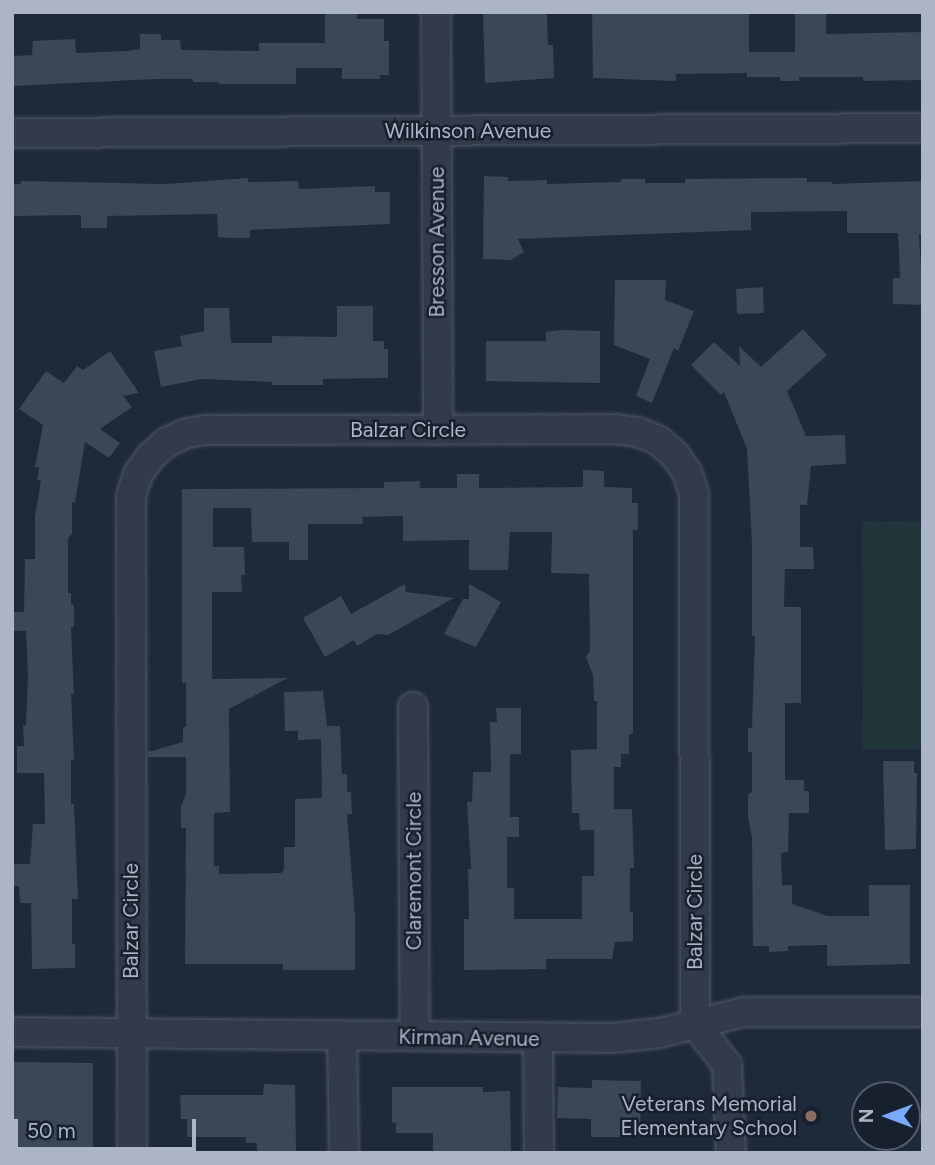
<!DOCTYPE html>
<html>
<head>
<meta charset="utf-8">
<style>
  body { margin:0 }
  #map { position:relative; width:935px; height:1165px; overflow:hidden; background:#1e2939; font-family:Figtree,sans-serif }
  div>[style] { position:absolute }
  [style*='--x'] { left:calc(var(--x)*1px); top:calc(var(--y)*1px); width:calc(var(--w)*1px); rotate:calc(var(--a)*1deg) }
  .green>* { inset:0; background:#20363a }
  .building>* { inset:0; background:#394759 }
  .roads { filter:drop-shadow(0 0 2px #4f5867) drop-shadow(0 0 2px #4f5867) }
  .minor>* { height:28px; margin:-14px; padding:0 14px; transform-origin:14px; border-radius:14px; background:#323b49 }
  .dots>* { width:19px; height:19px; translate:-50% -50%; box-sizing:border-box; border:4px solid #17202d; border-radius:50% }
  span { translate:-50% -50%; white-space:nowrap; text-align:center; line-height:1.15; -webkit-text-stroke:5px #17202d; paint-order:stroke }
  .street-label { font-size:21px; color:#abb5c6 }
  .poi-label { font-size:21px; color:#abb5c6 }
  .right { translate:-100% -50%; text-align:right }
  .frame { position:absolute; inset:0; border:14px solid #abb5c6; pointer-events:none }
  .north { position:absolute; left:851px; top:1081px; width:70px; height:70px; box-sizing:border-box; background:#17202d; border:2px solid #525c6a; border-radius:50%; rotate:270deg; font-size:19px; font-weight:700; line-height:28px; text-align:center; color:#abb5c6 }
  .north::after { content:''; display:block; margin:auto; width:24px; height:32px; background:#78aaff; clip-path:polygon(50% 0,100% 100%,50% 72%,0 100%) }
  .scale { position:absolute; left:14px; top:1119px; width:182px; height:32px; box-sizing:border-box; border:4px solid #abb5c6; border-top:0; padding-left:9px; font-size:21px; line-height:24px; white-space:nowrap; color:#abb5c6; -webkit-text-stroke:5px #17202d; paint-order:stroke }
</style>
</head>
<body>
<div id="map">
  <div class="green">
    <div style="clip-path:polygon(862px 521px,923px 522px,923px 749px,863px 749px)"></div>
  </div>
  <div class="building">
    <div style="clip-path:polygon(325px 12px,357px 12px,357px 19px,384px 19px,384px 41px,389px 41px,389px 75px,380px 75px,380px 79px,342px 79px,342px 68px,296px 68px,296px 84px,219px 84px,219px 82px,193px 82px,193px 79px,156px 79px,12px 86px,12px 56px,32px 55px,33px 41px,75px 39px,76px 53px,126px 51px,140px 49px,140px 34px,161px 34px,161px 40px,180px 40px,181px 50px,259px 51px,259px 43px,325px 43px)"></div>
    <div style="clip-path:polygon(483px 12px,547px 12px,548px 45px,553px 45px,554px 78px,485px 83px)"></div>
    <div style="clip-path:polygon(592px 12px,749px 12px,749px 52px,795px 52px,795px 12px,826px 12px,826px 34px,923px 32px,923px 80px,863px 81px,863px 77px,799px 77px,799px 81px,780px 81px,780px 77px,747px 77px,747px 73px,676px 74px,676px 81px,593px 78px)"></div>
    <div style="clip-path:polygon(484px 176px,508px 177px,508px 181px,547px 180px,547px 184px,621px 182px,621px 179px,645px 179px,645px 183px,685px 183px,685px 179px,807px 178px,807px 182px,832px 182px,832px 184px,923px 181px,923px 234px,919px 234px,923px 305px,893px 304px,893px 278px,900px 278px,898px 233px,847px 233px,847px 211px,751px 212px,751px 230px,518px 239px,524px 252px,511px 260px,483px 259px)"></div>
    <div style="clip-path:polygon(248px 178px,248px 182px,298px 181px,299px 189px,375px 186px,375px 192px,390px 192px,390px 224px,250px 230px,250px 238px,231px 238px,218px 237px,217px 214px,107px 216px,107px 228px,81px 228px,81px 215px,12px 216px,12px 184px,21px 184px,21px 181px,166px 184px)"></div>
    <div style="clip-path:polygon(615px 280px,666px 280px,665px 300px,694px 311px,678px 351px,674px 348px,652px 403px,636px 396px,650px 359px,614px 345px)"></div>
    <div style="clip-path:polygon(763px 287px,764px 313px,737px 314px,736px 289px)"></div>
    <div style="clip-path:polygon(337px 306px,373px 306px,373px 341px,384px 341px,384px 349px,388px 349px,388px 378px,323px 379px,323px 385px,272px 385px,272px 382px,201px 379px,161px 387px,154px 351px,182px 346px,180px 336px,204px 331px,204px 308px,229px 308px,231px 343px,272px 343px,272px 336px,337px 337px)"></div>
    <div style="clip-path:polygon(803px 329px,827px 355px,787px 391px,806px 436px,845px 435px,846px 464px,811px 466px,807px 505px,800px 505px,800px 547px,813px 547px,814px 569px,785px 569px,784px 607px,801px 607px,801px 703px,785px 703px,785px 780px,804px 780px,804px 791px,809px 791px,809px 813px,789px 813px,788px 852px,781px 853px,782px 885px,792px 885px,792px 904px,828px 916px,869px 916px,869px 885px,910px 885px,910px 964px,827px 966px,827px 945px,788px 946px,788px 951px,769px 952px,769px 946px,753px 946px,752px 838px,748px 817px,748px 794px,752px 792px,752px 752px,748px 752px,748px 728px,752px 728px,755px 636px,752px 636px,752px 544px,747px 449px,724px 392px,721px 395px,691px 365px,714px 342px,740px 366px,739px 346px,761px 367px)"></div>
    <div style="clip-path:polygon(561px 330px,600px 331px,600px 383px,486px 381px,486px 341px,546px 341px,546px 332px)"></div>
    <div style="clip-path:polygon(110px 351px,139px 393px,123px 396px,132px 407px,100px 429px,120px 443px,109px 458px,85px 442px,75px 503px,72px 502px,72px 534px,68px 538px,68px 593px,71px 593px,71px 604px,74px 605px,74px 627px,71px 627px,74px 694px,71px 694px,74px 760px,71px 760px,71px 804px,74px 804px,78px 899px,72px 899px,72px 944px,75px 944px,75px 968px,32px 969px,31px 903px,20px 903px,19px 886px,12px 886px,12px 864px,30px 864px,33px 824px,45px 824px,44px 773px,17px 773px,17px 746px,24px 746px,23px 725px,26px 725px,28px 678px,26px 631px,12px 631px,12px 612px,24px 612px,25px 559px,35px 559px,35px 516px,41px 481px,37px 480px,39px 467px,35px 467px,43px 425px,19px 409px,46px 371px,64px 383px,77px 366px,83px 370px)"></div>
    <div style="clip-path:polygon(583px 470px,604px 471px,604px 487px,632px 488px,632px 503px,638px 503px,638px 530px,633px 530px,633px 734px,629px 734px,629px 754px,621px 754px,621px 767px,614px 767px,614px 809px,632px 809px,634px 868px,630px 868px,630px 912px,633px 912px,633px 941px,615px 942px,612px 959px,546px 959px,546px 969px,464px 970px,464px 919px,469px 919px,468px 869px,471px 869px,467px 802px,472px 802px,473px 772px,491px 772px,490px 722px,497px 722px,496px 708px,521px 708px,521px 754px,510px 754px,510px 817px,519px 817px,519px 837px,507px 837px,507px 888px,514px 888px,514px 919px,582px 919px,582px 876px,594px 876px,594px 830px,580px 830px,579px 813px,572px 813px,571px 750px,597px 749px,597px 701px,594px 701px,593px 675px,586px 657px,590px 651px,589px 574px,551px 573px,552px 532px,510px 532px,508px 570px,469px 570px,469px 540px,403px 541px,403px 516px,362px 517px,363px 524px,308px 524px,308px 560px,289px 560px,289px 542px,252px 542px,251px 508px,213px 508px,213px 547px,244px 547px,245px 575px,241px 575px,242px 592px,212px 592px,212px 679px,288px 678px,229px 709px,230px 812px,214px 813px,214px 866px,219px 866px,219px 874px,281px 873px,284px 870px,284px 847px,295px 847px,295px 799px,322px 798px,321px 739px,298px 740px,298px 731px,285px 731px,284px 692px,323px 691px,327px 726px,340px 726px,342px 774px,347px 774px,347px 792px,351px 792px,352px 814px,347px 814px,355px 916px,355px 970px,283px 970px,283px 964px,185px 964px,186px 828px,181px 828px,181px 807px,186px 794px,186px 757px,148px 757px,148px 752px,183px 742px,183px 727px,186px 727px,186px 683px,182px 683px,182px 489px,384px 488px,384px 482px,420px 481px,420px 488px,457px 488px,457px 474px,479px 474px,479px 488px,583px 487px)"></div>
    <div style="clip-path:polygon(405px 584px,406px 592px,454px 598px,388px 635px,377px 634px,357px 646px,354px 640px,325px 657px,303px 618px,341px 596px,351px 614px)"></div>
    <div style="clip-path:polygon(469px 584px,501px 602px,476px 647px,444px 634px,463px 599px,469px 599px)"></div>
    <div style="clip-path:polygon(883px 761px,914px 761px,914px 773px,917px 773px,916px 849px,885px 850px)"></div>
    <div style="clip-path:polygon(12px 1062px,93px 1063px,93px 1153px,12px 1153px)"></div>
    <div style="clip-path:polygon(592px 1080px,641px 1081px,640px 1137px,591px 1137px,591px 1119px,557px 1118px,558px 1087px,592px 1088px)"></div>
    <div style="clip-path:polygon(264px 1084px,295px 1085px,296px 1153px,257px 1153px,257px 1143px,246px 1143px,246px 1137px,187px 1137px,187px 1119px,181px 1119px,180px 1095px,263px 1095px)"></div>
    <div style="clip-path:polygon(392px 1087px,483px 1087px,483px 1092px,510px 1091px,511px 1153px,433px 1153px,433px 1133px,396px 1133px,396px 1122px,392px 1123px)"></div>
  </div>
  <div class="roads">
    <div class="minor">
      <div style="--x:436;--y:12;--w:418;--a:89.7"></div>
      <div style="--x:12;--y:133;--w:911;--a:-0.31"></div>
      <div style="--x:413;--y:707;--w:329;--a:89.7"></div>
      <div style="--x:12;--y:1032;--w:601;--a:0.57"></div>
      <div style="--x:613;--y:1038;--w:46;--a:-6.2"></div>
      <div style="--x:659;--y:1033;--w:88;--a:-13.9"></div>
      <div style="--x:744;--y:1012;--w:179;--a:0"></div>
      <div style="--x:342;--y:1036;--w:117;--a:89"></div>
      <div style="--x:538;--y:1040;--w:113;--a:89.5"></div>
      <div style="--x:132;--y:1153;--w:657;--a:-90.09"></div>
      <div style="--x:131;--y:496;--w:23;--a:-72"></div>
      <div style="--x:138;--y:474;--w:22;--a:-54"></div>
      <div style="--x:151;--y:456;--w:21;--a:-41"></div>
      <div style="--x:167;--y:442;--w:22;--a:-24"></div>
      <div style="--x:187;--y:433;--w:20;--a:-9"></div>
      <div style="--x:207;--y:430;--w:408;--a:-0.1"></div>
      <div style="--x:615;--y:429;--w:23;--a:7"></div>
      <div style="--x:638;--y:432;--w:23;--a:23"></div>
      <div style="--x:659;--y:441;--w:21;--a:41"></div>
      <div style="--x:675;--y:455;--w:21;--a:55"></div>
      <div style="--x:687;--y:472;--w:23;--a:72"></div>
      <div style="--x:694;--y:494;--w:530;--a:89.89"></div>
      <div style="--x:695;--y:1024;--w:52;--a:52"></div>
      <div style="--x:727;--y:1065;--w:88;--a:87.4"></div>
    </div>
  </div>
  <div class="dots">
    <div style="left:811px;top:1116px;background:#8d6e63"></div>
  </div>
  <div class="street-label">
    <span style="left:468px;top:131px">Wilkinson Avenue</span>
    <span style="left:437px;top:242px;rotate:-90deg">Bresson Avenue</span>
    <span style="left:408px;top:430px">Balzar Circle</span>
    <span style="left:414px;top:871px;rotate:-90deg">Claremont Circle</span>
    <span style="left:695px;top:912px;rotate:-90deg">Balzar Circle</span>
    <span style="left:131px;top:921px;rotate:-90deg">Balzar Circle</span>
    <span style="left:469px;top:1038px;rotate:1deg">Kirman Avenue</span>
  </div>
  <div class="poi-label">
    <span class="right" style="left:797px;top:1116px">Veterans Memorial<br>Elementary School</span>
  </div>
  <div class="frame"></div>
  <div class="north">N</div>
  <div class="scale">50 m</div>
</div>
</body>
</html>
